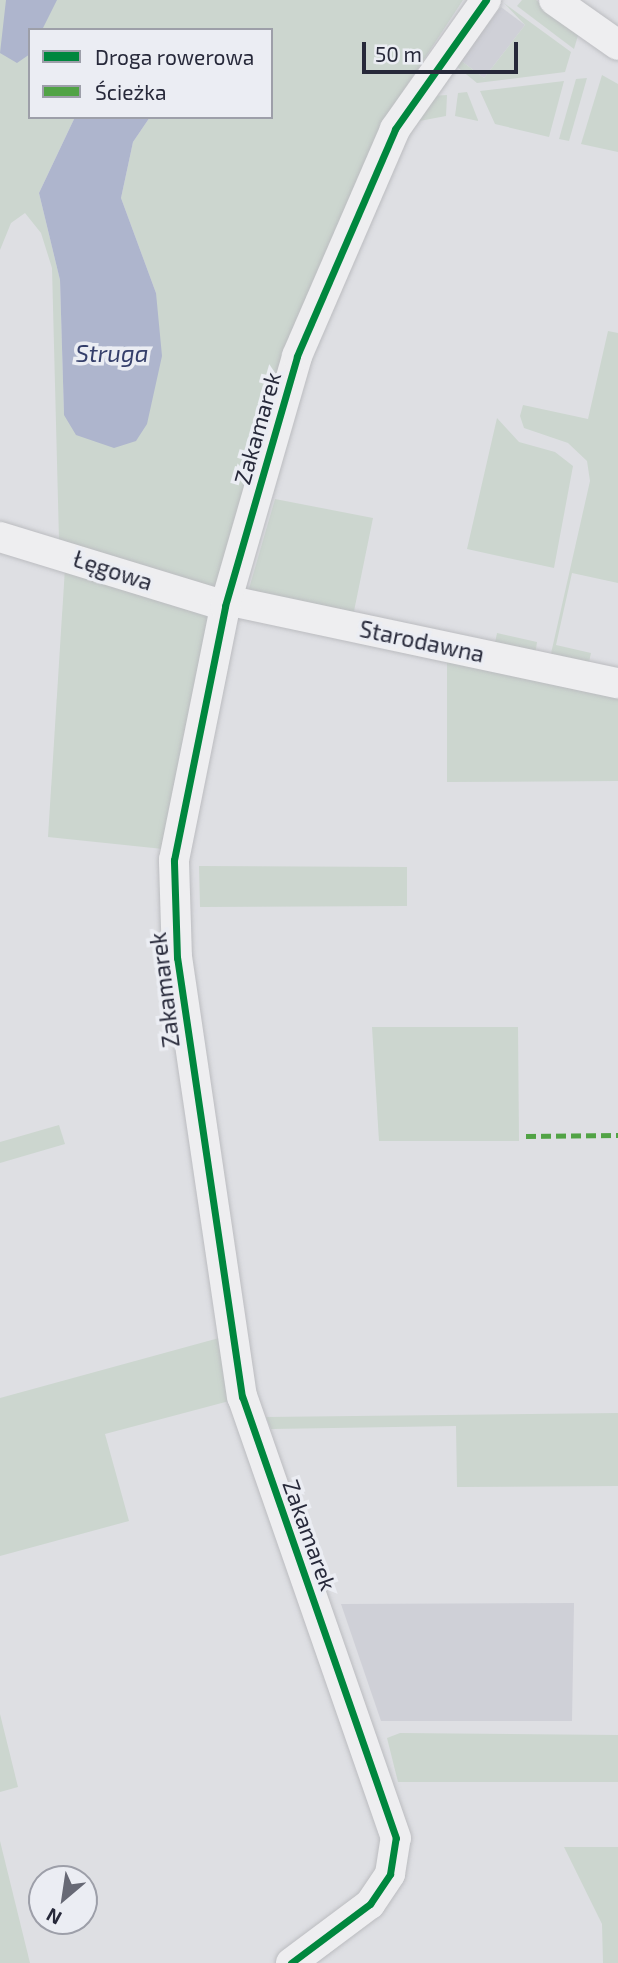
<!DOCTYPE html>
<html>
<head>
<meta charset="utf-8">
<style>
  body { margin:0 }
  #map { position:relative; width:618px; height:1963px; overflow:hidden; background:#dedfe3; font-family:"Exo 2",sans-serif }
  div>[style] { position:absolute }
  [style*='--x'] { left:calc(var(--x)*1px); top:calc(var(--y)*1px); width:calc(var(--w)*1px); rotate:calc(var(--a)*1deg) }
  .built>* { inset:0; background:#cfd0d7 }
  .green>* { inset:0; background:#ccd6cf }
  .water>* { inset:0; background:#aeb5cd }
  .roads { filter:drop-shadow(0 0 2px #bbbcc0) drop-shadow(0 0 2px #bbbcc0) }
  .minor>* { height:30px; margin:-15px; padding:0 15px; transform-origin:15px; border-radius:15px; background:#eeeef0 }
  .quiet>* { height:5px; margin-top:-2.5px; transform-origin:0; background:repeating-linear-gradient(90deg,#51a345 0 10px,transparent 0 15px) }
  .cycleway>* { height:7px; margin:-3.5px; padding:0 3.5px; transform-origin:3.5px; border-radius:3.5px; background:#00873e }
  span { translate:-50% -50%; white-space:nowrap; text-align:center; line-height:1.15; -webkit-text-stroke:7px #ebedf3; paint-order:stroke }
  .street-label { font-size:23px; color:#27293a }
  .water-label { font-size:24px; color:#353f6b; font-style:italic }
  .legend { position:absolute; left:28px; top:28px; width:245px; height:91px; box-sizing:border-box; background:#ebedf3; border:2px solid #9d9fa9; margin:0; padding:9px 12px; list-style:none; font-size:21px; color:#27293a }
  .legend li { display:flex; align-items:center; gap:14px; height:35px }
  .legend b { width:35px; border:2px solid #9d9fa9 }
  .north { position:absolute; left:28px; top:1865px; width:70px; height:70px; box-sizing:border-box; background:#ebedf3; border:2px solid #9d9fa9; border-radius:50%; rotate:209deg; font-size:19px; font-weight:700; line-height:28px; text-align:center; color:#27293a }
  .north::after { content:''; display:block; margin:auto; width:24px; height:32px; background:#676975; clip-path:polygon(50% 0,100% 100%,50% 72%,0 100%) }
  .scale { position:absolute; left:362px; top:42px; width:156px; height:32px; box-sizing:border-box; border:4px solid #27293a; border-top:0; padding-left:9px; font-size:21px; line-height:24px; white-space:nowrap; color:#27293a; -webkit-text-stroke:5px #ebedf3; paint-order:stroke }
</style>
</head>
<body>
<div id="map">
  <div class="built">
    <div style="clip-path:polygon(501px 7px,525px 25px,484px 78px,460px 60px)"></div>
    <div style="clip-path:polygon(574px 1603px,572px 1721px,381px 1721px,341px 1604px)"></div>
  </div>
  <div class="green">
    <div style="clip-path:polygon(evenodd,0 0,463px 0,386px 117px,221px 591px,59px 540px,52px 268px,41px 233px,25px 213px,11px 223px,0 250px,0 0,30px 30px,271px 30px,271px 117px,150px 117px,133px 142px,121px 198px,156px 293px,64px 415px,60px 280px,39px 193px,75px 117px,30px 117px,30px 30px)"></div>
    <div style="clip-path:polygon(522px 0,536px 0,579px 32px,574px 49px,517px 6px)"></div>
    <div style="clip-path:polygon(504px 3px,571px 52px,565px 72px,477px 83px,456px 66px,460px 60px,484px 78px,525px 25px)"></div>
    <div style="clip-path:polygon(602px 75px,618px 84px,618px 152px,581px 144px)"></div>
    <div style="clip-path:polygon(587px 78px,569px 141px,559px 139px,576px 79px)"></div>
    <div style="clip-path:polygon(564px 81px,549px 137px,495px 124px,480px 91px)"></div>
    <div style="clip-path:polygon(467px 92px,478px 120px,478px 121px,455px 116px,458px 93px)"></div>
    <div style="clip-path:polygon(447px 95px,446px 116px,414px 122px,433px 96px)"></div>
    <div style="clip-path:polygon(608px 331px,618px 333px,618px 583px,572px 573px,556px 645px,591px 653px,588px 667px,550px 658px,590px 481px,587px 461px,568px 443px,524px 428px,520px 416px,523px 405px,588px 419px)"></div>
    <div style="clip-path:polygon(497px 418px,519px 442px,555px 452px,573px 466px,554px 568px,467px 549px)"></div>
    <div style="clip-path:polygon(275px 499px,373px 518px,353px 616px,248px 592px)"></div>
    <div style="clip-path:polygon(65px 568px,212px 611px,163px 849px,48px 837px)"></div>
    <div style="clip-path:polygon(497px 633px,537px 642px,535px 656px,494px 648px)"></div>
    <div style="clip-path:polygon(447px 657px,618px 692px,618px 781px,447px 782px)"></div>
    <div style="clip-path:polygon(199px 866px,407px 867px,407px 906px,200px 907px)"></div>
    <div style="clip-path:polygon(372px 1027px,518px 1027px,519px 1141px,379px 1141px)"></div>
    <div style="clip-path:polygon(59px 1125px,65px 1144px,0 1163px,0 1142px)"></div>
    <div style="clip-path:polygon(219px 1338px,233px 1400px,105px 1434px,129px 1521px,0 1556px,0 1398px)"></div>
    <div style="clip-path:polygon(618px 1413px,618px 1486px,457px 1487px,456px 1426px,271px 1429px,266px 1417px)"></div>
    <div style="clip-path:polygon(0 1714px,18px 1787px,0 1792px)"></div>
    <div style="clip-path:polygon(400px 1733px,618px 1735px,618px 1782px,398px 1782px,387px 1738px)"></div>
    <div style="clip-path:polygon(0 1841px,30px 1963px,0 1963px)"></div>
    <div style="clip-path:polygon(564px 1847px,618px 1847px,618px 1963px,603px 1963px,602px 1924px)"></div>
  </div>
  <div class="water">
    <div style="clip-path:polygon(6px 0,57px 0,42px 30px,30px 30px,30px 54px,17px 63px,0 53px)"></div>
    <div style="clip-path:polygon(75px 117px,150px 117px,133px 142px,121px 198px,156px 293px,162px 356px,147px 424px,136px 441px,114px 448px,76px 435px,64px 415px,60px 280px,39px 193px)"></div>
  </div>
  <div class="roads">
    <div class="minor">
      <div style="--x:554;--y:0;--w:78;--a:35.1"></div>
      <div style="--x:0;--y:537;--w:235;--a:17"></div>
      <div style="--x:226;--y:600;--w:401;--a:12"></div>
      <div style="--x:291;--y:1963;--w:99;--a:-36.8"></div>
      <div style="--x:370;--y:1904;--w:36;--a:-56"></div>
      <div style="--x:390;--y:1874;--w:36;--a:-81"></div>
      <div style="--x:396;--y:1838;--w:467;--a:-109.2"></div>
      <div style="--x:242;--y:1397;--w:444;--a:-98.4"></div>
      <div style="--x:177;--y:958;--w:98;--a:-91.8"></div>
      <div style="--x:174;--y:860;--w:259;--a:-78.6"></div>
      <div style="--x:225;--y:606;--w:260;--a:-73.9"></div>
      <div style="--x:297;--y:356;--w:247;--a:-66.6"></div>
      <div style="--x:395;--y:129;--w:158;--a:-54.8"></div>
    </div>
  </div>
  <div class="quiet">
    <div style="--x:526;--y:1136;--w:92;--a:-0.6"></div>
  </div>
  <div class="cycleway">
    <div style="--x:291;--y:1963;--w:99;--a:-36.8"></div>
    <div style="--x:370;--y:1904;--w:36;--a:-56"></div>
    <div style="--x:390;--y:1874;--w:36;--a:-81"></div>
    <div style="--x:396;--y:1838;--w:467;--a:-109.2"></div>
    <div style="--x:242;--y:1397;--w:444;--a:-98.4"></div>
    <div style="--x:177;--y:958;--w:98;--a:-91.8"></div>
    <div style="--x:174;--y:860;--w:259;--a:-78.6"></div>
    <div style="--x:225;--y:606;--w:260;--a:-73.9"></div>
    <div style="--x:297;--y:356;--w:247;--a:-66.6"></div>
    <div style="--x:395;--y:129;--w:158;--a:-54.8"></div>
  </div>
  <div class="street-label">
    <span style="left:257px;top:428px;rotate:-74deg">Zakamarek</span>
    <span style="left:113px;top:570px;rotate:18deg">Łęgowa</span>
    <span style="left:422px;top:641px;rotate:12deg">Starodawna</span>
    <span style="left:164px;top:990px;rotate:-97deg">Zakamarek</span>
    <span style="left:310px;top:1535px;rotate:70deg">Zakamarek</span>
  </div>
  <div class="water-label">
    <span style="left:112px;top:353px">Struga</span>
  </div>
  <ul class="legend">
  <li><b style="height:9px;background:#00873e"></b>Droga rowerowa</li>
  <li><b style="height:9px;background:#51a345"></b>Ścieżka</li>
  </ul>
  <div class="north">N</div>
  <div class="scale">50 m</div>
</div>
</body>
</html>
